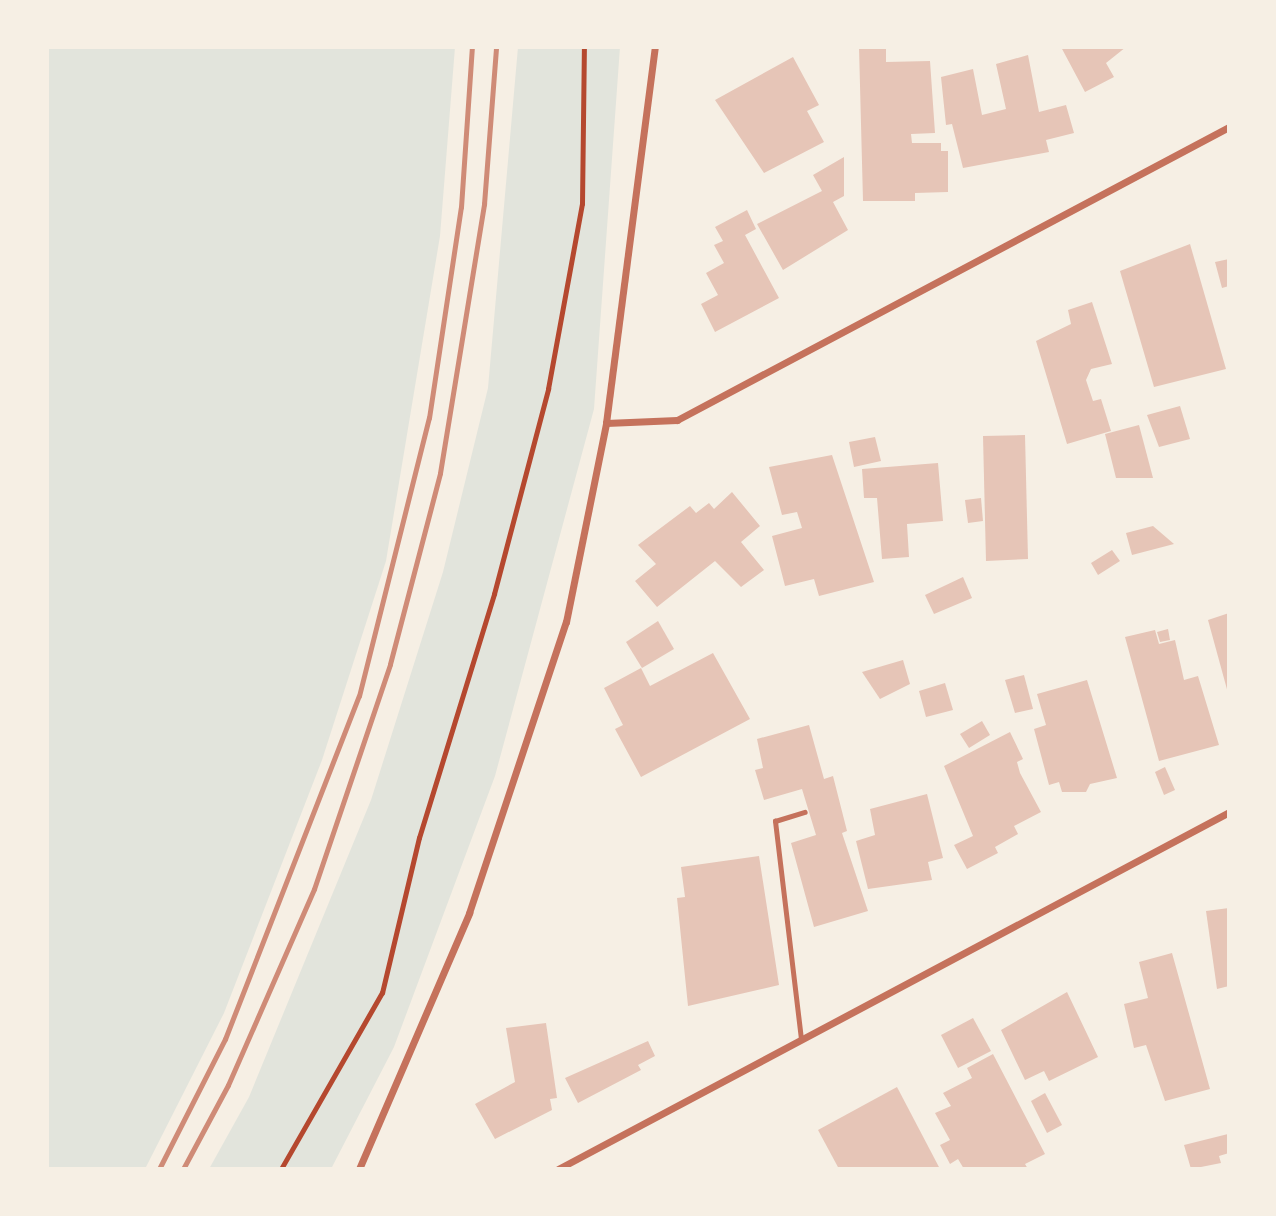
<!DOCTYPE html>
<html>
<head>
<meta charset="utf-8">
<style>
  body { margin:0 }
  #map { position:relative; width:1276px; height:1216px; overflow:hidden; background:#f6efe4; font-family:Overpass,sans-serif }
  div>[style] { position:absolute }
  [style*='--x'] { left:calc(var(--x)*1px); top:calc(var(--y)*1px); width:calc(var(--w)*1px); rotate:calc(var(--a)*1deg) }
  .green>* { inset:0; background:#e2e4dc }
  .building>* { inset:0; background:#e6c5b7 }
  .path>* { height:4.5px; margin:-2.25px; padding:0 2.25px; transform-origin:2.25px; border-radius:2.25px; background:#b5482f }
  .service>* { height:5px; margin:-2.5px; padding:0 2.5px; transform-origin:2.5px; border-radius:2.5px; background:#c5725c }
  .minor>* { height:7px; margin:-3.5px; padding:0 3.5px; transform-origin:3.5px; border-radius:3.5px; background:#c5725c }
  .rail>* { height:5px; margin:-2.5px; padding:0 2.5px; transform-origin:2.5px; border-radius:2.5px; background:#cf8b77 }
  span { translate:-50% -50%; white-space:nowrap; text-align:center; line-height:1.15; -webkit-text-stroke:5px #f6efe4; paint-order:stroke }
  .frame { position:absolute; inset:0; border:49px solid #f6efe4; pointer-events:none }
</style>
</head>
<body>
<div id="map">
  <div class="green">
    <div style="clip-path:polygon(47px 47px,455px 47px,440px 236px,386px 561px,322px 760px,224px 1013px,145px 1169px,47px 1169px)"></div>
    <div style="clip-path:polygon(518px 47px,620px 47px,594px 409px,495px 776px,394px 1047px,331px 1169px,209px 1169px,249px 1097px,371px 800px,443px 572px,488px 388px)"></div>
  </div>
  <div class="building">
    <div style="clip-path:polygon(859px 47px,886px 47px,886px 62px,930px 61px,935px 133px,911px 134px,912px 143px,941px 143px,941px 151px,948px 151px,948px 192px,915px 193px,915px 201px,863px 201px)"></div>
    <div style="clip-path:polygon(1061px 47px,1126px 47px,1106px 63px,1114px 77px,1085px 92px)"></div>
    <div style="clip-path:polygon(1028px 55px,1039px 112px,1066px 105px,1074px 133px,1046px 140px,1049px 152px,963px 168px,952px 124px,946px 125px,941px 77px,973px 69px,982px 115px,1006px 109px,996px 64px)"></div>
    <div style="clip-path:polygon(793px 57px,819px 105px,807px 111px,824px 142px,764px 173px,715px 100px)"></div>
    <div style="clip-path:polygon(844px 157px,844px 196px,833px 202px,848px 230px,783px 270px,757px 224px,822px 191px,813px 175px)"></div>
    <div style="clip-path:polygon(747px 210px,756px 229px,745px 235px,779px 298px,715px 332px,701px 304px,718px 295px,706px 273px,724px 263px,714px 245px,723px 241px,715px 227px)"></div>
    <div style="clip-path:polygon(1190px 244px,1226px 369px,1154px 387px,1120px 271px)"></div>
    <div style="clip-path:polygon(1229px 259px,1229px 286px,1222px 288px,1215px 262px)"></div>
    <div style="clip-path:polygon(1092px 302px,1112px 364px,1091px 369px,1086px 380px,1093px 401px,1101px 399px,1111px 431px,1067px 444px,1036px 341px,1071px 324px,1068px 310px)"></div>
    <div style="clip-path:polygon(1180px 406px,1190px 439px,1159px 447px,1147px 415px)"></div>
    <div style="clip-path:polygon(1139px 425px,1153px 478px,1116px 478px,1105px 434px)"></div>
    <div style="clip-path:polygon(1025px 435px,1028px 559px,986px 561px,983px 436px)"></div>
    <div style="clip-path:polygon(875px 437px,881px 461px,854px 467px,849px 442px)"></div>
    <div style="clip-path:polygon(832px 455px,874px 582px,819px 596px,814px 579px,785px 586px,772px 536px,802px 528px,797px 512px,782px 515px,769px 467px)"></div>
    <div style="clip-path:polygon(938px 463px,943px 521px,907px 524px,909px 557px,882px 559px,877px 498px,864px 498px,862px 469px)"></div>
    <div style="clip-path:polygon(732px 492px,760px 526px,741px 542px,764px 570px,741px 587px,715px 561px,657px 607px,635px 581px,656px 564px,638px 545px,690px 506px,696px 513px,709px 503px,714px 509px)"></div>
    <div style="clip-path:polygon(981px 498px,983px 521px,968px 523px,965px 500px)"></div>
    <div style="clip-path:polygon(1153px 526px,1174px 544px,1132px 555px,1126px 533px)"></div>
    <div style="clip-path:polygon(1112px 550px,1120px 561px,1098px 575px,1091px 563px)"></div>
    <div style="clip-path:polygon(963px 577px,972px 598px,934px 614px,925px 595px)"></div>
    <div style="clip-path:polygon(1229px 613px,1229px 693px,1228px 693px,1208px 620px)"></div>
    <div style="clip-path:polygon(658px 621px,674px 649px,642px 668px,626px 642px)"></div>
    <div style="clip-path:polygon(1168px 629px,1170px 640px,1160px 642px,1157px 632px)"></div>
    <div style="clip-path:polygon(1155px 630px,1159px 644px,1175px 640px,1184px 680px,1198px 676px,1219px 745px,1159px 761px,1125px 637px)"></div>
    <div style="clip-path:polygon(713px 653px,750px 719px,641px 777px,615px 729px,623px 725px,604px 688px,641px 668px,650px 686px)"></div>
    <div style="clip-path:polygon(903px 660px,910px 684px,880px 699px,862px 672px)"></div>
    <div style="clip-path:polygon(1024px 675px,1033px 709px,1015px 713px,1005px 680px)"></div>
    <div style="clip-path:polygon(1087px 680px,1117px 778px,1090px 784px,1086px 792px,1062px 792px,1059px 782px,1049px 785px,1034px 729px,1046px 725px,1037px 694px)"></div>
    <div style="clip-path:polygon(945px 683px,953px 710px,926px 717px,919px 691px)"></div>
    <div style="clip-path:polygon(982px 721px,990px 735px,969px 748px,960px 734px)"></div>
    <div style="clip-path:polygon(809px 725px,824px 779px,833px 776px,847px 831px,842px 833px,868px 911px,814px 927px,791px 843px,816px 835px,802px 789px,764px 800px,755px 770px,763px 768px,757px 739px)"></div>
    <div style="clip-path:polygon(1010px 732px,1023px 759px,1017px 762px,1020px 773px,1041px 812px,1014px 826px,1018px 834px,995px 847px,998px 853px,967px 869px,954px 845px,973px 836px,944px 766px)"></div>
    <div style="clip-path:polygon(1165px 767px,1175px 790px,1164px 795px,1155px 772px)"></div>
    <div style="clip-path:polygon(927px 794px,943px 858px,928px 862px,932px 880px,868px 889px,856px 841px,875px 835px,870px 809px)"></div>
    <div style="clip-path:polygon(759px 856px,779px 985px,688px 1006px,677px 898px,685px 897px,681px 867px)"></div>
    <div style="clip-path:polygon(1229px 908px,1229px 986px,1217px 989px,1206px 911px)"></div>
    <div style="clip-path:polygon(1172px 953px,1210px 1089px,1165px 1101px,1146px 1045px,1134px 1048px,1124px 1004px,1148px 998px,1139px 962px)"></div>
    <div style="clip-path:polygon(1067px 992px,1098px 1057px,1049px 1081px,1044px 1071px,1025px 1080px,1001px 1030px)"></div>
    <div style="clip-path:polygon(973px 1018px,991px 1051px,958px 1068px,941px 1035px)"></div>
    <div style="clip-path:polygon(546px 1023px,557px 1098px,550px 1099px,552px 1110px,495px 1139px,475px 1104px,515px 1082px,506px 1028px)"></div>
    <div style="clip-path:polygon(648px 1041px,655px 1056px,638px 1065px,641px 1070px,578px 1103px,565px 1078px)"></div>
    <div style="clip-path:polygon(993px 1054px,1045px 1154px,1025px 1164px,1028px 1169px,964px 1169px,958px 1159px,950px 1164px,940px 1145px,950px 1140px,935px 1113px,951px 1106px,943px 1093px,972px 1078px,967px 1068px)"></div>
    <div style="clip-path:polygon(897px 1087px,940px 1169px,839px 1169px,818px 1130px)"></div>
    <div style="clip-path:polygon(1045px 1093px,1062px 1125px,1047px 1133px,1031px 1101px)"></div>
    <div style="clip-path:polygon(1228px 1134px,1229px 1153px,1219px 1156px,1221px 1163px,1191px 1169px,1184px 1145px)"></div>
  </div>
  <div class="path">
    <div style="--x:281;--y:1169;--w:203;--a:-60.2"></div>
    <div style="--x:382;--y:993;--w:159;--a:-76.6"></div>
    <div style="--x:419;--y:838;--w:255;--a:-72.9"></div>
    <div style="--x:494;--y:594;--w:212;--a:-75.2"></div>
    <div style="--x:548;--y:389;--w:188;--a:-79.6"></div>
    <div style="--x:582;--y:204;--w:157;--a:-89.3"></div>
  </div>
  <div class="service">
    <div style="--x:801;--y:1039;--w:220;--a:-96.8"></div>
    <div style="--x:775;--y:821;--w:31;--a:-17"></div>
  </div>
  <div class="minor">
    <div style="--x:606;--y:423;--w:71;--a:-2.4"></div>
    <div style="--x:677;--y:420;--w:625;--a:-27.96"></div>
    <div style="--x:359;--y:1169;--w:279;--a:-66.7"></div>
    <div style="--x:469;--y:913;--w:307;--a:-71.6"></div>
    <div style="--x:566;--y:622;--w:203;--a:-78.6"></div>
    <div style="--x:606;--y:423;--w:379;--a:-82.6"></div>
    <div style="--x:558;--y:1169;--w:760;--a:-28.01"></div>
  </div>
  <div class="rail">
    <div style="--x:159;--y:1169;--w:146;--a:-63.1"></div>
    <div style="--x:225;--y:1039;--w:368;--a:-68.7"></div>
    <div style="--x:359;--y:696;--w:287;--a:-75.9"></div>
    <div style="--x:429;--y:418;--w:213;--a:-81.4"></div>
    <div style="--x:461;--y:207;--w:160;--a:-86.1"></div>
    <div style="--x:183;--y:1169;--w:95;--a:-61.8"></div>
    <div style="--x:228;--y:1085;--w:214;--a:-66.3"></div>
    <div style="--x:314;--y:889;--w:237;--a:-71.3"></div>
    <div style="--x:390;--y:664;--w:197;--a:-75.3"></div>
    <div style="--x:440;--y:473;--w:273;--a:-80.7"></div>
    <div style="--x:484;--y:204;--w:157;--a:-85.6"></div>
  </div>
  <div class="frame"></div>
</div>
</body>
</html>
